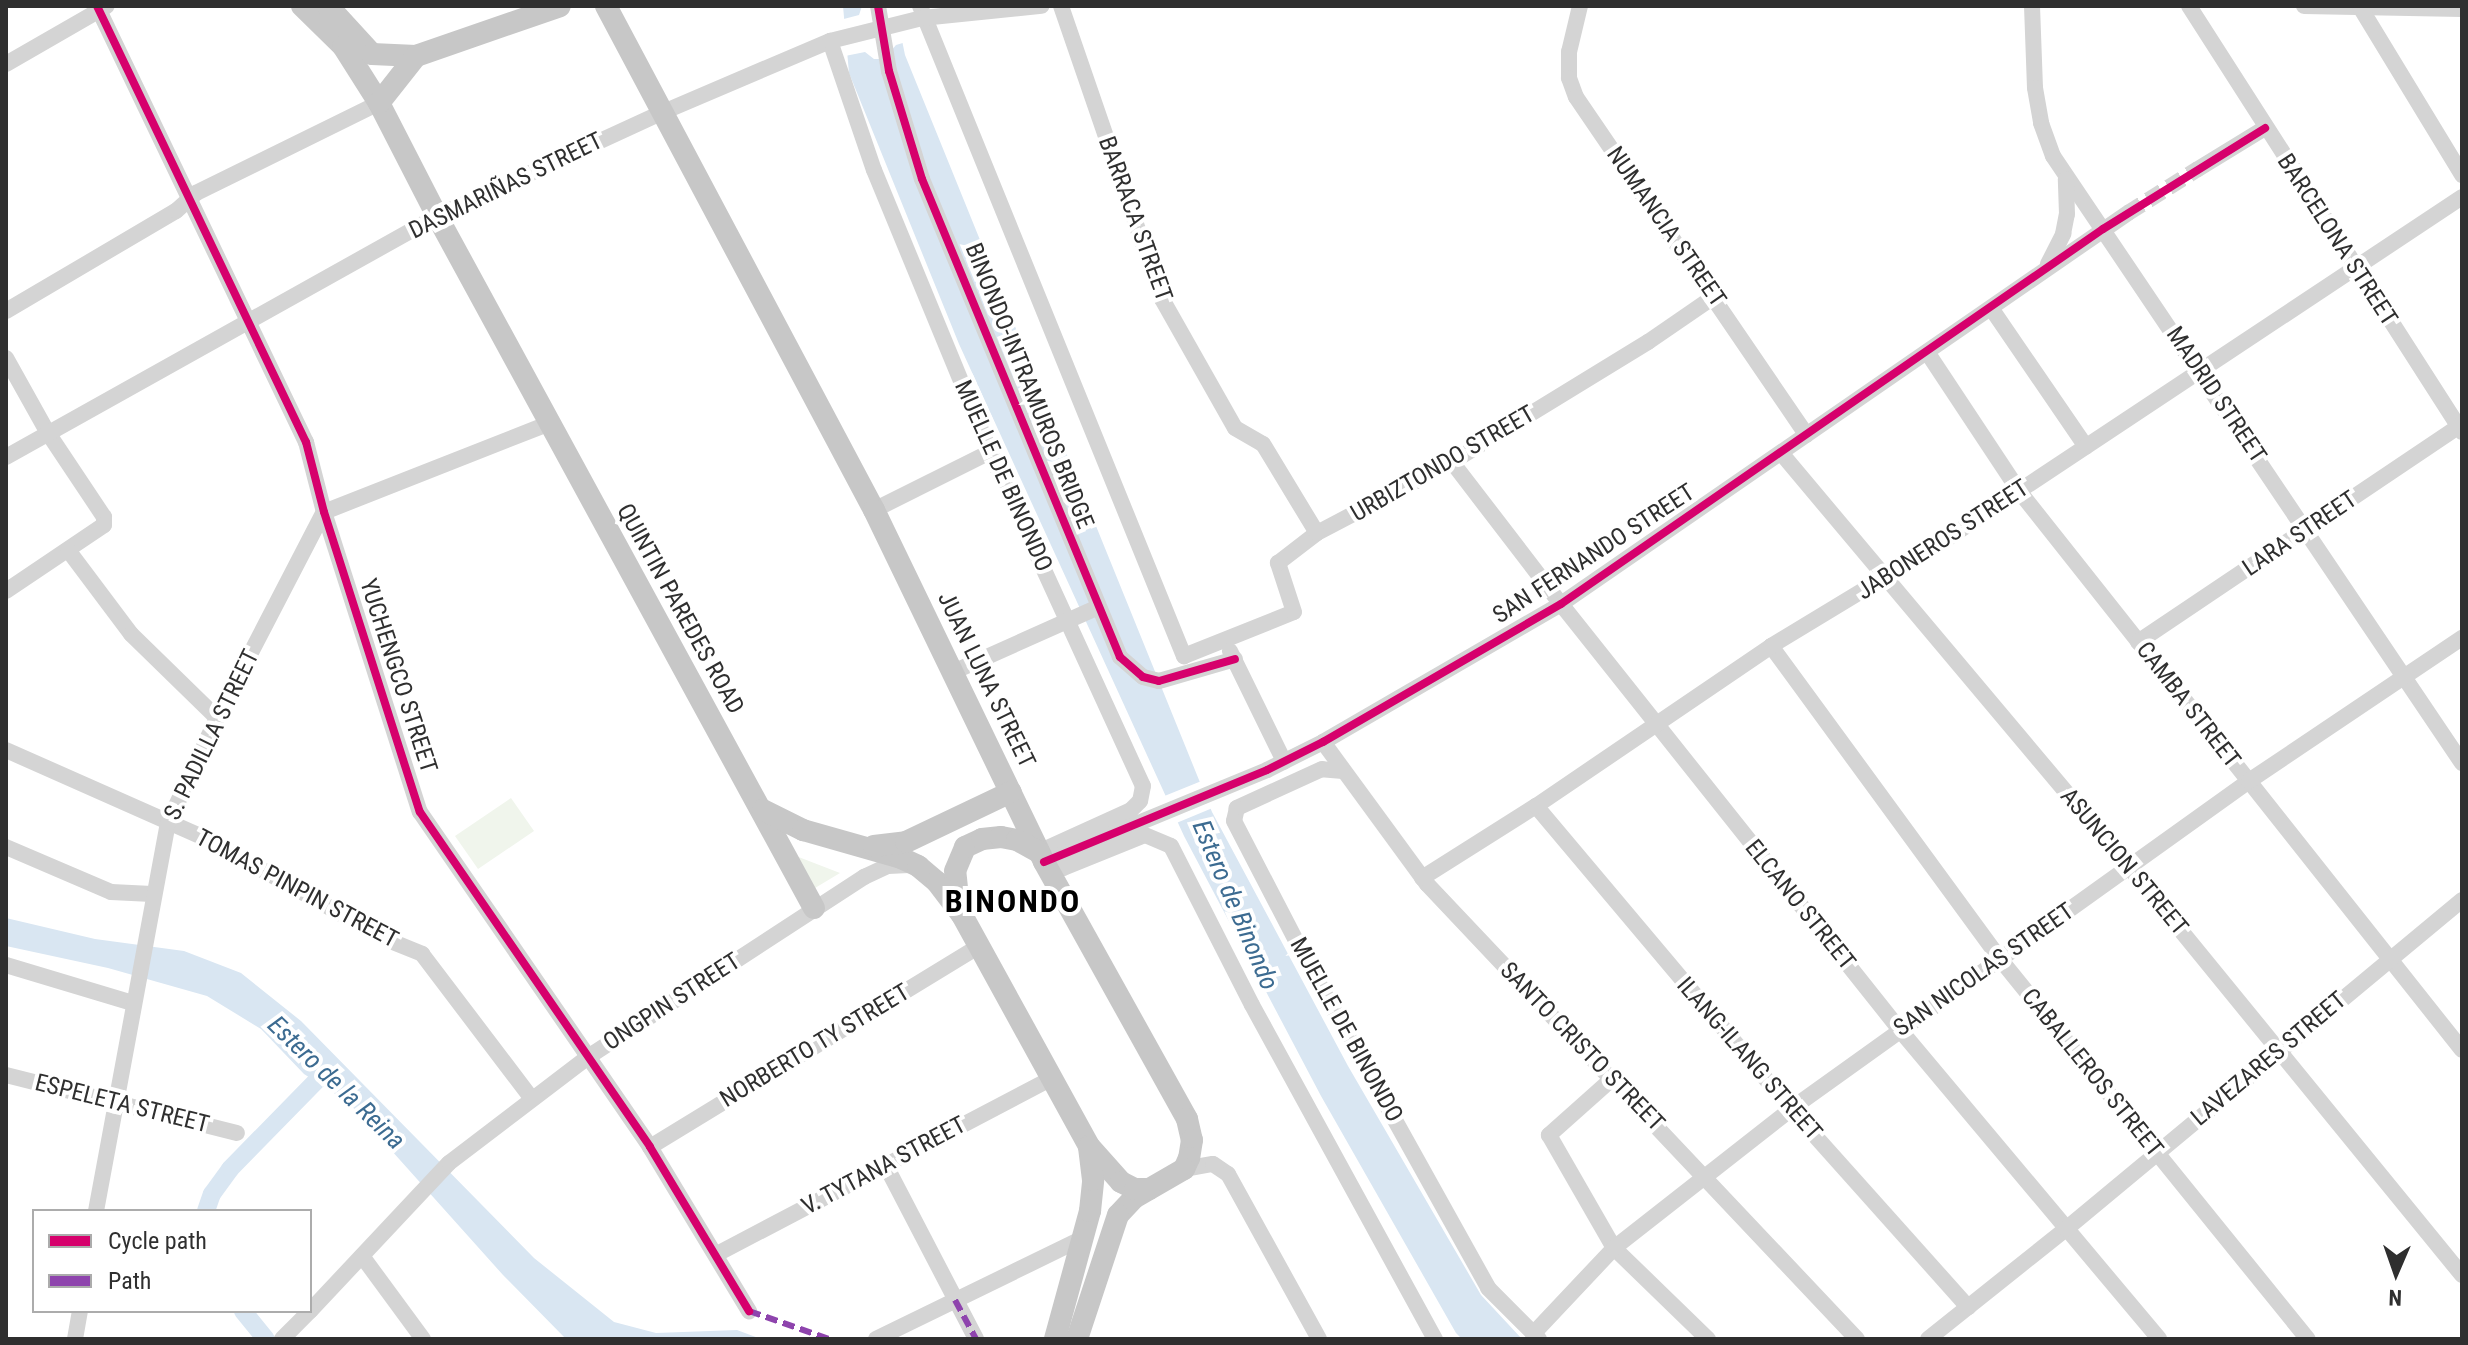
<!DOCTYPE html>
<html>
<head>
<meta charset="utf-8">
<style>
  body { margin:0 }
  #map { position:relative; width:2468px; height:1345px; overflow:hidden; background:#fff; font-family:"Roboto Condensed",sans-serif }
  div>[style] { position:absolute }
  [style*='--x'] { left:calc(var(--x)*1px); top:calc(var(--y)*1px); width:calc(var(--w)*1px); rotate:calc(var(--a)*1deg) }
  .green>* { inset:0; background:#f0f5ec }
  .water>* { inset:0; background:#d9e6f2 }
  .pier>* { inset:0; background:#fff }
  .canal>* { height:18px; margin:-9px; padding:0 9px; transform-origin:9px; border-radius:9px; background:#d9e6f2 }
  .minor-tunnel>* { height:16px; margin-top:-8px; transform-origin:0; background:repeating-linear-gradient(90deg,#d5d5d5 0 16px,transparent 0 24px) }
  .minor>* { height:16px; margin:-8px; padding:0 8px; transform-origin:8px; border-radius:8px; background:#d4d4d4 }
  .major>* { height:22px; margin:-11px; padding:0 11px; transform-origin:11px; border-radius:11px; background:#c7c7c7 }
  .minor-bridge>* { height:16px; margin:-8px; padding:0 8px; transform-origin:8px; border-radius:8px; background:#d4d4d4 }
  .quiet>* { height:6px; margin-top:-3px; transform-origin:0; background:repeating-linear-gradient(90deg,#8e44ad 0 12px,transparent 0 18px) }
  .cycleway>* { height:8px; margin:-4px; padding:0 4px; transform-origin:4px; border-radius:4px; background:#d6006c }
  span { translate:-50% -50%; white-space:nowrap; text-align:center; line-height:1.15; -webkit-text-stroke:8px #fff; paint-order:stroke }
  .street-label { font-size:24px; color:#2f2f2f }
  .water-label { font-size:26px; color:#3c6b91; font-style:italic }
  .district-label { font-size:32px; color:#000; font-weight:700; letter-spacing:2px }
  .frame { position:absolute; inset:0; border:8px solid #2f2f2f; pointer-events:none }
  .legend { position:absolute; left:32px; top:1209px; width:280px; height:104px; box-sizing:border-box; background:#fff; border:2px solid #acacac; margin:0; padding:10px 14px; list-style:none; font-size:24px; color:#2f2f2f }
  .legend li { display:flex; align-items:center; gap:16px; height:40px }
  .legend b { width:40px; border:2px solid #acacac }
  .north { position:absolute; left:2356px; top:1233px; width:80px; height:80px; -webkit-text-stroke:6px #fff; paint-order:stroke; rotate:182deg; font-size:22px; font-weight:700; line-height:32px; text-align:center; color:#2f2f2f }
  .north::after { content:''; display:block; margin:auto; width:28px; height:36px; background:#2f2f2f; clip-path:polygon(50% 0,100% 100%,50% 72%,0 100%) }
</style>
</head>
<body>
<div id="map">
  <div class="green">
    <div style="clip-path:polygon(511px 798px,534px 831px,478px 869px,455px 836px)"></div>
    <div style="clip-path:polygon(796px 856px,840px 873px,815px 888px)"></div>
  </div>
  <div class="water">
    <div style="clip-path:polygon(843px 6px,895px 6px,905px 55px,1212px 812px,1348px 1066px,1481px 1295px,1522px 1339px,1462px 1339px,1456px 1333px,1321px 1096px,1184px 836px,959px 344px,849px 73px)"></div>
    <div style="clip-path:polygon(6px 918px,95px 939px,184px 951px,241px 973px,301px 1021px,534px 1258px,614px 1322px,656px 1333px,737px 1330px,761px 1339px,566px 1339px,503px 1275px,348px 1102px,304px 1074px,261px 1029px,207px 996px,108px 968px,6px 946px)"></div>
  </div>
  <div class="pier">
    <div style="clip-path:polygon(862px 6px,899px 6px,906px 42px,896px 45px,884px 59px,874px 59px,865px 52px,845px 56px,840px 20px,859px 15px)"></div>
    <div style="clip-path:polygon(1204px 780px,1215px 807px,1174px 824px,1162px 797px)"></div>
  </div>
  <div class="canal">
    <div style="--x:206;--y:1211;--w:18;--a:-71"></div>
    <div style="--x:212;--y:1194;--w:31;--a:-54"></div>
    <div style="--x:230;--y:1169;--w:134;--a:-45.6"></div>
    <div style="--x:243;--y:1311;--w:36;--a:51"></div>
  </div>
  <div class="minor-tunnel">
    <div style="--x:2128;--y:213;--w:83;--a:-32.2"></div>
  </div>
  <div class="minor">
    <div style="--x:97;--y:6;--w:484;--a:64.4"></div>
    <div style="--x:306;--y:442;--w:72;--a:75.6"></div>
    <div style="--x:324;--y:512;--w:315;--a:72.3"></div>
    <div style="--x:420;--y:812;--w:406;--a:55.5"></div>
    <div style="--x:650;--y:1147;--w:192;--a:58.9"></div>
    <div style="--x:920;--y:6;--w:702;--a:67.9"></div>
    <div style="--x:1184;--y:656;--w:118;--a:-21.8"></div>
    <div style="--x:1294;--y:612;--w:52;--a:-108.1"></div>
    <div style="--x:1278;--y:563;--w:49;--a:-37.6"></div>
    <div style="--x:1317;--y:533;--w:153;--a:-27.7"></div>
    <div style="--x:1452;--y:462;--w:230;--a:-31.5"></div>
    <div style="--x:1648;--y:342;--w:81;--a:-34.5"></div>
    <div style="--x:1061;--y:6;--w:310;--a:71"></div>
    <div style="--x:1162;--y:299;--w:148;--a:60.5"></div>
    <div style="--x:1235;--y:428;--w:32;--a:30"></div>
    <div style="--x:1263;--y:444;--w:104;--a:58.8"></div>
    <div style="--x:1580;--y:6;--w:47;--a:103.4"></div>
    <div style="--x:1569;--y:52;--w:26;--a:90"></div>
    <div style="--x:1569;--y:78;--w:20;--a:70"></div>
    <div style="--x:1576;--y:97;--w:409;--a:55.7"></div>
    <div style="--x:2032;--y:6;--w:82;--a:87.9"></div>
    <div style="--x:2035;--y:88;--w:36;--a:80"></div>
    <div style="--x:2041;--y:123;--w:35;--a:70"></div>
    <div style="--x:2053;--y:156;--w:732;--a:56.03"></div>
    <div style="--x:2189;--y:6;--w:506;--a:57.35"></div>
    <div style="--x:2304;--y:6;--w:158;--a:1.1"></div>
    <div style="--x:2360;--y:7;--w:197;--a:58.7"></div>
    <div style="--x:830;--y:41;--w:136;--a:71.2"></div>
    <div style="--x:874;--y:170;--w:305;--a:67.6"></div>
    <div style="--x:990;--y:452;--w:367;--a:65.4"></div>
    <div style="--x:1143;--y:786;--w:15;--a:101"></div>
    <div style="--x:1140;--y:801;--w:13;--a:135"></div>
    <div style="--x:1131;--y:810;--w:101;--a:155.5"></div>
    <div style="--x:6;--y:64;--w:116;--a:-29.9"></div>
    <div style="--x:2198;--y:169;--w:79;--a:-31.5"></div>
    <div style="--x:922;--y:179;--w:517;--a:67.5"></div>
    <div style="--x:1120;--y:657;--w:30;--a:41"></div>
    <div style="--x:1143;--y:677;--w:16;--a:14"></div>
    <div style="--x:1159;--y:681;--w:79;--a:-16.1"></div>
    <div style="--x:2048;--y:264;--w:34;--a:-63"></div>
    <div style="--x:2063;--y:234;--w:20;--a:-79"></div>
    <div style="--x:2067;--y:214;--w:35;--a:-92"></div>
    <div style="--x:1991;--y:308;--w:168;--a:55.6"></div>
    <div style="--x:6;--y:311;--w:197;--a:-30.5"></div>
    <div style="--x:176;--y:211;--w:27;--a:-42"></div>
    <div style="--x:196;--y:193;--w:204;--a:-26.2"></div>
    <div style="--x:1927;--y:352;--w:167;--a:56.5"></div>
    <div style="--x:2019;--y:491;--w:713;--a:51.6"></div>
    <div style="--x:6;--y:358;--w:86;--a:60.8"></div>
    <div style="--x:48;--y:433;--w:101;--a:56.3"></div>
    <div style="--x:104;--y:517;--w:8;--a:90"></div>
    <div style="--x:104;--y:525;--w:118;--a:146"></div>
    <div style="--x:1781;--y:453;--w:541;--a:49.95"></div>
    <div style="--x:2129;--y:867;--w:527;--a:50.78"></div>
    <div style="--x:6;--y:457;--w:494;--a:-29.2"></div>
    <div style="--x:437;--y:216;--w:247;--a:-24.7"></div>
    <div style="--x:661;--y:113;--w:184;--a:-23.1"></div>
    <div style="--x:830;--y:41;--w:95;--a:-14"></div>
    <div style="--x:922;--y:18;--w:120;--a:-5.8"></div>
    <div style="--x:1452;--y:462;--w:179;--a:52.5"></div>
    <div style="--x:1561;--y:604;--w:544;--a:51.49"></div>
    <div style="--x:1900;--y:1030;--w:403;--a:50"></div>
    <div style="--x:874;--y:510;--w:130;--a:-26.6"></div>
    <div style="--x:68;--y:550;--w:105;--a:53.1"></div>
    <div style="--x:131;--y:634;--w:120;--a:44.3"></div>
    <div style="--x:2138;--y:642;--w:391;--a:-33.9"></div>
    <div style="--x:1771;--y:646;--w:388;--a:53.8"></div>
    <div style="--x:2000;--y:959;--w:489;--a:51"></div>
    <div style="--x:1230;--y:651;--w:123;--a:63.9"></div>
    <div style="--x:953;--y:672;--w:159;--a:-24.1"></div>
    <div style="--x:1323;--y:742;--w:176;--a:53.8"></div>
    <div style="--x:1427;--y:884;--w:626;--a:46.62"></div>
    <div style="--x:6;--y:750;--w:220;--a:23.9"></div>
    <div style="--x:207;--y:839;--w:207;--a:29.2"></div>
    <div style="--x:388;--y:940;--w:37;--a:22"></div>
    <div style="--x:422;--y:954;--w:182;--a:52.8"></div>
    <div style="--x:1343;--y:771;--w:21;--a:-175"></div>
    <div style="--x:1322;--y:769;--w:94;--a:155.4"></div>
    <div style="--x:1237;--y:808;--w:13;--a:103"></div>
    <div style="--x:1234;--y:821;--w:161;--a:62.6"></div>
    <div style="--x:1308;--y:964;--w:371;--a:60.9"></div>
    <div style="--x:1488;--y:1288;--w:72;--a:45"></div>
    <div style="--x:1536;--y:806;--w:396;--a:49.9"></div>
    <div style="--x:1791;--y:1109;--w:266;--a:48.2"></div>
    <div style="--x:6;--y:847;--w:114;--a:23.2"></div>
    <div style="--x:111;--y:892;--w:41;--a:2.8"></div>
    <div style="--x:1044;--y:862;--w:241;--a:-22.4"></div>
    <div style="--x:1267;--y:770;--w:63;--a:-26.6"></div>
    <div style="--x:1323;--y:742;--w:275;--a:-30.1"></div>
    <div style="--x:1561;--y:604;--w:689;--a:-34.59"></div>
    <div style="--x:1044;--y:862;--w:11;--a:34"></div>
    <div style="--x:1053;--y:868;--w:10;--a:0"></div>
    <div style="--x:1063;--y:868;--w:88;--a:-21.9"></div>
    <div style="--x:1145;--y:835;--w:28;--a:23"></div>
    <div style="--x:1171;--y:846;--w:178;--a:63"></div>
    <div style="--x:1252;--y:1005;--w:381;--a:61.3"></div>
    <div style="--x:1422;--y:878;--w:135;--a:-32.3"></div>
    <div style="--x:1536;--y:806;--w:284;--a:-34.2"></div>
    <div style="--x:1771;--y:646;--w:193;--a:-31.2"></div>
    <div style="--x:1936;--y:546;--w:631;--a:-33.56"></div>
    <div style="--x:6;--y:965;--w:133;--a:16.7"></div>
    <div style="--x:6;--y:1075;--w:238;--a:14.1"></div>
    <div style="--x:1613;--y:1078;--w:86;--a:138.3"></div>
    <div style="--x:1549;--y:1135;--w:130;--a:60.1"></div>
    <div style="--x:1614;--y:1248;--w:131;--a:44.1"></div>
    <div style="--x:650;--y:1147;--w:386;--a:-31.4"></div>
    <div style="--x:885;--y:1164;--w:197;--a:62.5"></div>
    <div style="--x:1184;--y:1169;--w:29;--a:-10"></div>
    <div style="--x:1213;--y:1164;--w:18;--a:34"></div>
    <div style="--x:1228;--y:1174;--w:188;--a:61.1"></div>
    <div style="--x:96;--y:1211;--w:395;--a:-79.5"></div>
    <div style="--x:168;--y:823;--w:116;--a:-65"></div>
    <div style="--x:217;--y:718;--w:232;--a:-62.6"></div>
    <div style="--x:324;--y:512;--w:243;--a:-21.5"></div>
    <div style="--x:717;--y:1254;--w:377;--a:-27.7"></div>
    <div style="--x:362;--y:1256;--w:103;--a:53.7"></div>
    <div style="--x:310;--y:1311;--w:203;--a:-46.8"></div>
    <div style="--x:449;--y:1163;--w:175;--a:-37.3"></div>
    <div style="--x:588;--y:1057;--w:330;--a:-33.1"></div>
    <div style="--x:864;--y:877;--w:26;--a:-25"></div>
    <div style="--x:888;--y:866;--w:21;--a:-3"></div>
    <div style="--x:1533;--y:1334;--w:118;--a:-46.7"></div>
    <div style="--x:1614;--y:1248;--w:225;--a:-38.1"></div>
    <div style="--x:1791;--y:1109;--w:563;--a:-35.61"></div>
    <div style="--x:2249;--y:781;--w:257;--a:-33.9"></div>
    <div style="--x:75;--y:1339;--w:28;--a:-80"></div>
    <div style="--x:282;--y:1339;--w:40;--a:-45"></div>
    <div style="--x:876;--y:1339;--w:230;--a:-26"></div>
    <div style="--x:1928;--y:1339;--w:176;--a:-38.6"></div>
    <div style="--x:2066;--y:1229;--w:515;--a:-39.72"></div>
  </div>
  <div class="major">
    <div style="--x:302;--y:6;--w:57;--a:44.3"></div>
    <div style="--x:343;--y:46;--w:67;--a:57.7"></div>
    <div style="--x:379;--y:103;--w:127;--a:62.8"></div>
    <div style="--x:437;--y:216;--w:788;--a:61.42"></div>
    <div style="--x:328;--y:6;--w:65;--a:47.5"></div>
    <div style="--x:372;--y:54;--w:44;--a:2.6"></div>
    <div style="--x:416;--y:56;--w:152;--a:-19.1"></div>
    <div style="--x:606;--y:6;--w:571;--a:62"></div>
    <div style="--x:874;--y:510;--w:391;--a:64.2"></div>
    <div style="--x:1044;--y:862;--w:294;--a:60.9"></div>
    <div style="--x:1187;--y:1119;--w:22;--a:77"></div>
    <div style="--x:1192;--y:1140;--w:18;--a:99"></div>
    <div style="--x:1189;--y:1158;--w:12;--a:114"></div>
    <div style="--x:1184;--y:1169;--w:58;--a:149.9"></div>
    <div style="--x:1134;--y:1198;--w:23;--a:133"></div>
    <div style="--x:1118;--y:1215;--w:131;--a:108.3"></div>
    <div style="--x:379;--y:103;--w:60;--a:-51.8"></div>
    <div style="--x:763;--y:810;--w:45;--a:26.6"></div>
    <div style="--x:803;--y:830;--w:102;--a:15.9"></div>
    <div style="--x:901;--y:858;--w:19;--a:25"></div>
    <div style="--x:918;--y:866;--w:25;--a:40"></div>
    <div style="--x:937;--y:882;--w:41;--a:52.9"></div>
    <div style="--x:962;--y:915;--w:264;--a:61.2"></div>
    <div style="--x:1089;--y:1146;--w:48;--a:48.4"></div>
    <div style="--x:1121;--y:1182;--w:16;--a:27"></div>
    <div style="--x:1135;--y:1189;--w:14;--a:0"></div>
    <div style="--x:874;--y:846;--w:32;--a:-7"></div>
    <div style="--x:906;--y:842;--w:116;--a:-25.5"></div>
    <div style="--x:959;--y:907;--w:36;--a:-96"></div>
    <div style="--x:955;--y:871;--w:26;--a:-67"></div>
    <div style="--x:965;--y:847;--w:19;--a:-25"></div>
    <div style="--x:982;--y:839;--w:19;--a:-6"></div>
    <div style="--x:1001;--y:837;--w:16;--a:11"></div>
    <div style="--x:1017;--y:840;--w:25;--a:29"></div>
    <div style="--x:1055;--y:1339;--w:133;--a:-74.7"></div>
    <div style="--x:1090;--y:1211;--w:31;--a:-84"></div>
    <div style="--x:1093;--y:1180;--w:33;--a:-97"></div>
  </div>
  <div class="minor-bridge">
    <div style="--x:878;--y:6;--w:66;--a:80.4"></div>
    <div style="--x:889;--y:71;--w:113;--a:73"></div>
  </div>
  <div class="quiet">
    <div style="--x:955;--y:1300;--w:44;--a:61.7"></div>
    <div style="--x:749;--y:1311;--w:85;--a:19.3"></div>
  </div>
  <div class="cycleway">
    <div style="--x:97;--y:6;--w:484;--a:64.4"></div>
    <div style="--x:306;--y:442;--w:72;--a:75.6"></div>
    <div style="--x:324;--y:512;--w:315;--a:72.3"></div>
    <div style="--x:420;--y:812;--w:406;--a:55.5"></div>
    <div style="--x:650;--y:1147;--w:192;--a:58.9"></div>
    <div style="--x:878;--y:6;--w:66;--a:80.4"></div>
    <div style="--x:889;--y:71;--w:113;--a:73"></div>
    <div style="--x:922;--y:179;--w:517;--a:67.5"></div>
    <div style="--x:1120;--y:657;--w:30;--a:41"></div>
    <div style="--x:1143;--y:677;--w:16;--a:14"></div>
    <div style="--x:1159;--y:681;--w:79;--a:-16.1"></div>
    <div style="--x:1044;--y:862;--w:241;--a:-22.4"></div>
    <div style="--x:1267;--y:770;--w:63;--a:-26.6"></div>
    <div style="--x:1323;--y:742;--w:275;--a:-30.1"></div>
    <div style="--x:1561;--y:604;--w:659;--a:-34.68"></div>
    <div style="--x:2103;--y:229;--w:191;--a:-31.9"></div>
  </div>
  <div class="street-label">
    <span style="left:506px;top:186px;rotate:-26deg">DASMARIÑAS STREET</span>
    <span style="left:1135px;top:219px;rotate:70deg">BARRACA STREET</span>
    <span style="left:1666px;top:227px;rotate:55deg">NUMANCIA STREET</span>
    <span style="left:2337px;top:240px;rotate:57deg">BARCELONA STREET</span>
    <span style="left:1029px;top:386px;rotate:68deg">BINONDO-INTRAMUROS BRIDGE</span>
    <span style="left:2216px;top:395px;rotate:56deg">MADRID STREET</span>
    <span style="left:1443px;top:464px;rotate:-30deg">URBIZTONDO STREET</span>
    <span style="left:1003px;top:476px;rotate:66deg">MUELLE DE BINONDO</span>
    <span style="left:2300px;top:534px;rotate:-34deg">LARA STREET</span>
    <span style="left:1943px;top:540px;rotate:-33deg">JABONEROS STREET</span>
    <span style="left:1594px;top:554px;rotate:-33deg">SAN FERNANDO STREET</span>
    <span style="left:680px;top:609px;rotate:61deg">QUINTIN PAREDES ROAD</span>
    <span style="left:398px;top:676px;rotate:72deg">YUCHENGCO STREET</span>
    <span style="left:986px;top:680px;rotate:64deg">JUAN LUNA STREET</span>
    <span style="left:2188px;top:705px;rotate:52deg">CAMBA STREET</span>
    <span style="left:212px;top:735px;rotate:-64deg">S. PADILLA STREET</span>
    <span style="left:2124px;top:862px;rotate:50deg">ASUNCION STREET</span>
    <span style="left:297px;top:889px;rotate:28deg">TOMAS PINPIN STREET</span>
    <span style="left:1800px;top:905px;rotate:51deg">ELCANO STREET</span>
    <span style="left:1984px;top:970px;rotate:-35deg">SAN NICOLAS STREET</span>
    <span style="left:672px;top:1002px;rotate:-33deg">ONGPIN STREET</span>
    <span style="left:1346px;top:1030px;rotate:61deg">MUELLE DE BINONDO</span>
    <span style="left:815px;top:1046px;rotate:-31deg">NORBERTO TY STREET</span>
    <span style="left:1582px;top:1047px;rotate:46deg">SANTO CRISTO STREET</span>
    <span style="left:1749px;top:1059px;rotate:49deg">ILANG-ILANG STREET</span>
    <span style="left:2269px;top:1059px;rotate:-40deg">LAVEZARES STREET</span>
    <span style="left:2092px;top:1073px;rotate:51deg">CABALLEROS STREET</span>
    <span style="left:122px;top:1104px;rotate:14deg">ESPELETA STREET</span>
    <span style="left:884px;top:1166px;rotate:-28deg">V. TYTANA STREET</span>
  </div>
  <div class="water-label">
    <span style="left:1235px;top:905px;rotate:67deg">Estero de Binondo</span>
    <span style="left:336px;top:1083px;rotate:44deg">Estero de la Reina</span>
  </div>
  <div class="district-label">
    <span style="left:1013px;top:901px">BINONDO</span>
  </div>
  <div class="frame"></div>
  <ul class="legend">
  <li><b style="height:10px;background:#d6006c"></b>Cycle path</li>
  <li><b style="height:10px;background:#8e44ad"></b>Path</li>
  </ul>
  <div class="north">N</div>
</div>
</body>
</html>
